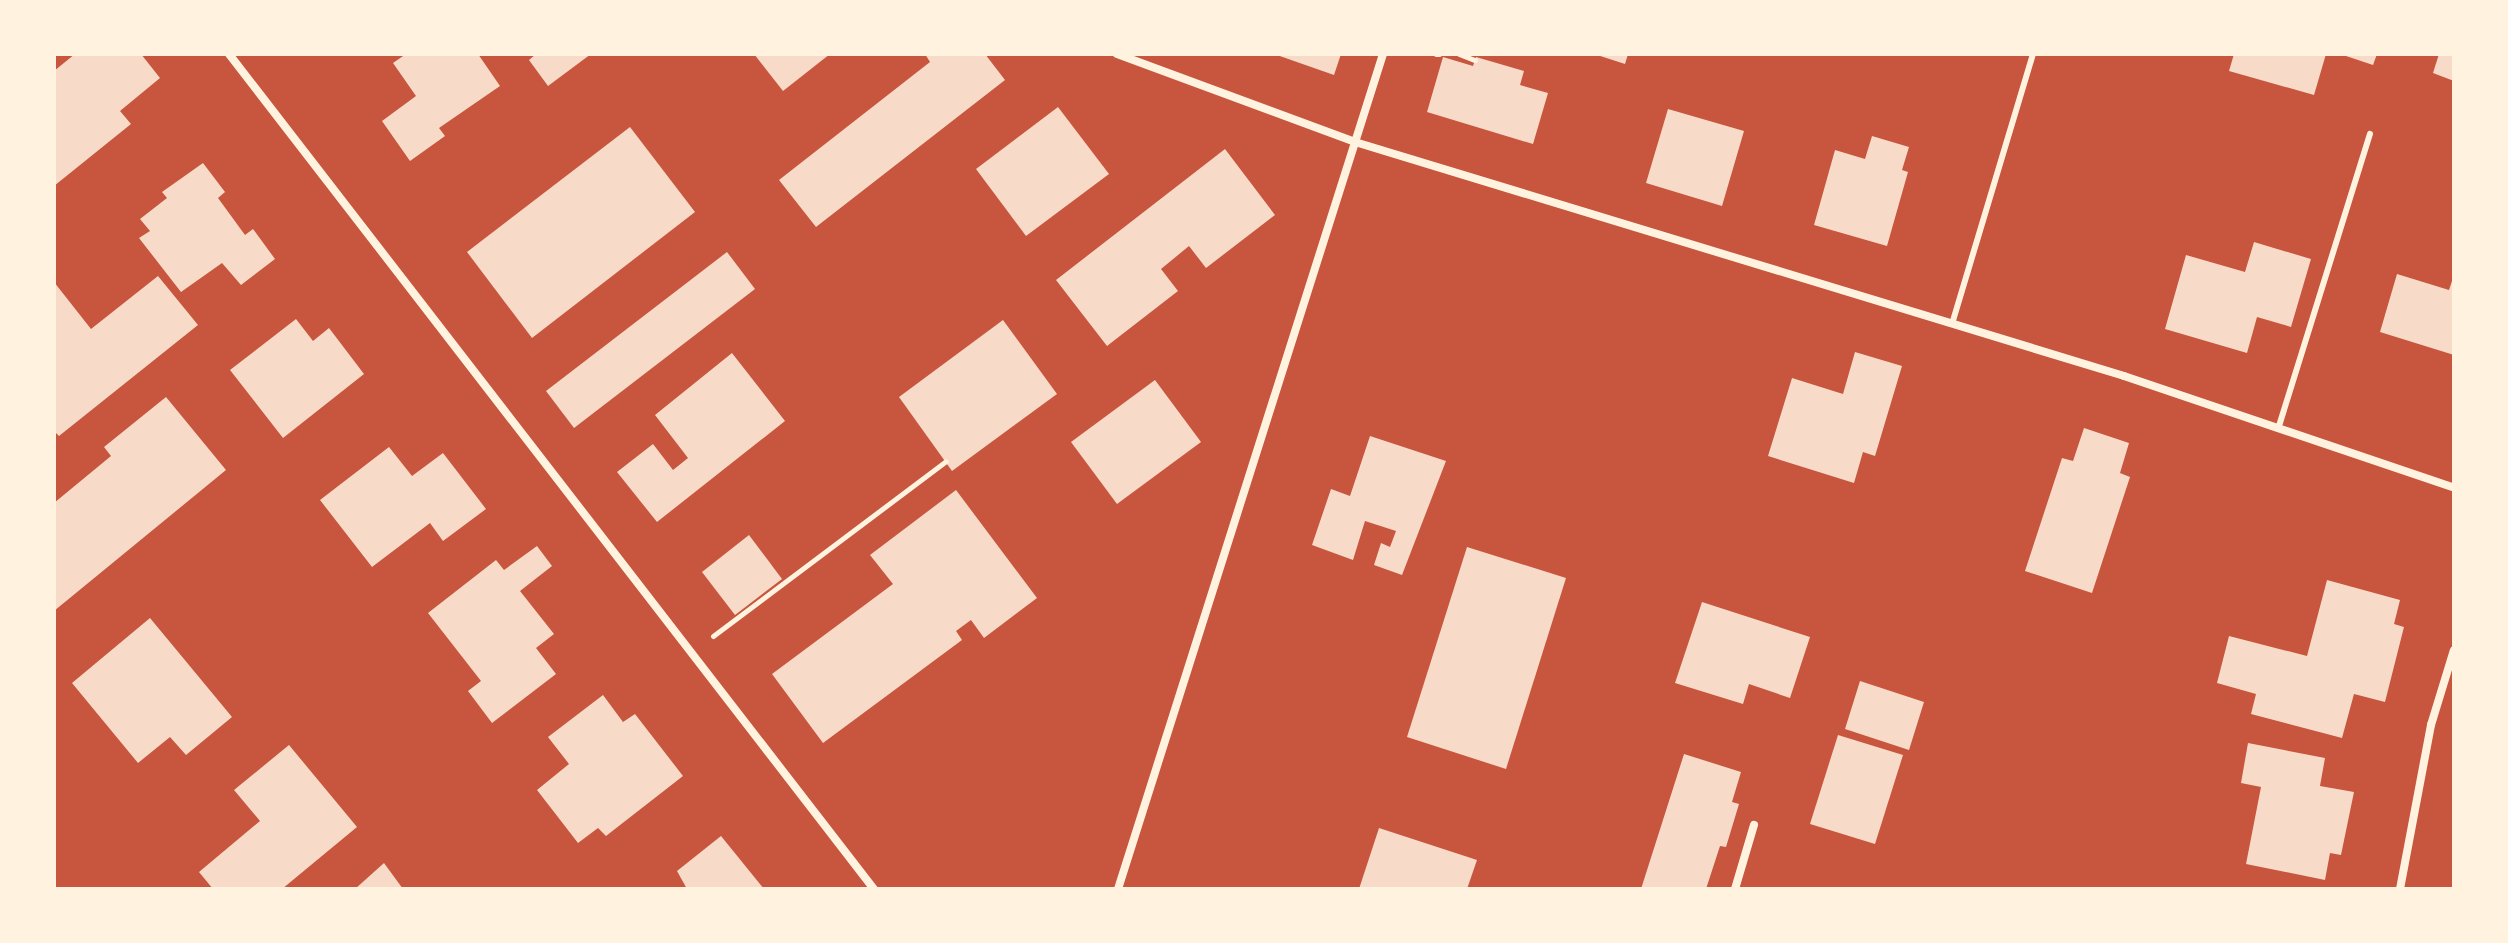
<!DOCTYPE html>
<html>
<head>
<meta charset="utf-8">
<style>
  body { margin:0 }
  #map { position:relative; width:2508px; height:943px; overflow:hidden; background:#c8553d; font-family:"Work Sans",sans-serif }
  div>[style] { position:absolute }
  [style*='--x'] { left:calc(var(--x)*1px); top:calc(var(--y)*1px); width:calc(var(--w)*1px); rotate:calc(var(--a)*1deg) }
  .building>* { inset:0; background:#f7dbc8 }
  .path>* { height:5px; margin:-2.5px; padding:0 2.5px; transform-origin:2.5px; border-radius:2.5px; background:#fff3e0 }
  .service>* { height:6px; margin:-3px; padding:0 3px; transform-origin:3px; border-radius:3px; background:#fff3e0 }
  .minor>* { height:8px; margin:-4px; padding:0 4px; transform-origin:4px; border-radius:4px; background:#fff3e0 }
  span { translate:-50% -50%; white-space:nowrap; text-align:center; line-height:1.15; -webkit-text-stroke:8px #fff3e0; paint-order:stroke }
  .frame { position:absolute; inset:0; border:56px solid #fff3e0; pointer-events:none }
</style>
</head>
<body>
<div id="map">
  <div class="building">
    <div style="clip-path:polygon(75px 54px,141px 54px,160px 78px,120px 111px,131px 124px,54px 186px,54px 71px)"></div>
    <div style="clip-path:polygon(406px 54px,478px 54px,500px 86px,439px 128px,445px 136px,410px 161px,382px 121px,416px 96px,393px 63px)"></div>
    <div style="clip-path:polygon(536px 54px,591px 54px,548px 86px,529px 60px)"></div>
    <div style="clip-path:polygon(754px 54px,830px 54px,783px 91px)"></div>
    <div style="clip-path:polygon(925px 54px,985px 54px,1005px 80px,816px 227px,779px 180px,930px 62px)"></div>
    <div style="clip-path:polygon(1274px 54px,1341px 54px,1334px 75px)"></div>
    <div style="clip-path:polygon(1594px 54px,1628px 54px,1625px 64px)"></div>
    <div style="clip-path:polygon(2234px 54px,2326px 54px,2314px 95px,2229px 71px)"></div>
    <div style="clip-path:polygon(2340px 54px,2377px 54px,2373px 65px)"></div>
    <div style="clip-path:polygon(2439px 54px,2454px 54px,2454px 81px,2433px 73px)"></div>
    <div style="clip-path:polygon(1443px 57px,1473px 66px,1476px 57px,1524px 71px,1520px 85px,1548px 93px,1533px 144px,1427px 112px)"></div>
    <div style="clip-path:polygon(1058px 107px,1109px 174px,1026px 236px,976px 169px)"></div>
    <div style="clip-path:polygon(1668px 109px,1744px 131px,1722px 206px,1646px 183px)"></div>
    <div style="clip-path:polygon(630px 127px,695px 212px,532px 338px,467px 252px)"></div>
    <div style="clip-path:polygon(1872px 136px,1909px 147px,1902px 170px,1908px 172px,1887px 246px,1814px 225px,1835px 150px,1865px 159px)"></div>
    <div style="clip-path:polygon(1225px 149px,1275px 215px,1206px 268px,1189px 246px,1161px 269px,1178px 291px,1107px 346px,1056px 280px)"></div>
    <div style="clip-path:polygon(203px 163px,225px 192px,218px 198px,245px 235px,253px 229px,275px 259px,241px 285px,222px 263px,181px 292px,139px 238px,150px 231px,140px 219px,167px 198px,162px 192px)"></div>
    <div style="clip-path:polygon(2254px 242px,2311px 259px,2291px 327px,2257px 317px,2247px 353px,2165px 329px,2186px 255px,2245px 272px)"></div>
    <div style="clip-path:polygon(727px 252px,755px 289px,574px 428px,546px 391px)"></div>
    <div style="clip-path:polygon(2397px 274px,2449px 290px,2454px 275px,2454px 355px,2380px 332px)"></div>
    <div style="clip-path:polygon(158px 276px,198px 325px,59px 436px,54px 431px,54px 282px,91px 329px)"></div>
    <div style="clip-path:polygon(296px 319px,313px 341px,329px 328px,364px 374px,283px 438px,230px 370px)"></div>
    <div style="clip-path:polygon(1003px 320px,1057px 394px,952px 471px,899px 397px)"></div>
    <div style="clip-path:polygon(1855px 352px,1902px 366px,1875px 456px,1863px 452px,1854px 483px,1768px 456px,1792px 378px,1843px 394px)"></div>
    <div style="clip-path:polygon(732px 353px,785px 421px,657px 522px,617px 472px,653px 444px,673px 470px,688px 458px,655px 415px)"></div>
    <div style="clip-path:polygon(1155px 380px,1201px 442px,1117px 504px,1071px 442px)"></div>
    <div style="clip-path:polygon(166px 397px,226px 470px,54px 611px,54px 503px,111px 456px,104px 447px)"></div>
    <div style="clip-path:polygon(2084px 428px,2129px 443px,2120px 473px,2130px 477px,2092px 593px,2025px 571px,2062px 458px,2073px 461px)"></div>
    <div style="clip-path:polygon(1370px 436px,1446px 461px,1402px 575px,1374px 565px,1381px 543px,1390px 547px,1396px 531px,1365px 521px,1353px 560px,1312px 545px,1331px 489px,1350px 496px)"></div>
    <div style="clip-path:polygon(389px 447px,412px 476px,443px 453px,486px 509px,443px 541px,430px 523px,372px 567px,320px 500px)"></div>
    <div style="clip-path:polygon(956px 490px,1037px 598px,984px 638px,971px 620px,956px 631px,962px 640px,823px 743px,772px 674px,893px 584px,870px 555px)"></div>
    <div style="clip-path:polygon(749px 535px,782px 579px,735px 615px,702px 572px)"></div>
    <div style="clip-path:polygon(537px 546px,552px 566px,520px 591px,554px 634px,536px 648px,556px 674px,492px 723px,468px 691px,481px 681px,428px 613px,496px 560px,504px 570px)"></div>
    <div style="clip-path:polygon(1467px 547px,1566px 578px,1506px 769px,1407px 737px)"></div>
    <div style="clip-path:polygon(2327px 580px,2400px 600px,2394px 624px,2404px 627px,2385px 702px,2354px 694px,2342px 738px,2251px 714px,2256px 694px,2217px 683px,2229px 636px,2307px 656px)"></div>
    <div style="clip-path:polygon(1702px 602px,1810px 637px,1790px 698px,1749px 684px,1743px 704px,1675px 683px)"></div>
    <div style="clip-path:polygon(150px 618px,232px 717px,186px 755px,170px 737px,138px 763px,72px 683px)"></div>
    <div style="clip-path:polygon(1860px 681px,1924px 702px,1909px 750px,1845px 729px)"></div>
    <div style="clip-path:polygon(603px 695px,623px 722px,635px 714px,683px 776px,606px 836px,598px 828px,578px 843px,537px 790px,569px 764px,548px 737px)"></div>
    <div style="clip-path:polygon(1838px 735px,1903px 755px,1875px 844px,1810px 824px)"></div>
    <div style="clip-path:polygon(2248px 743px,2325px 758px,2320px 786px,2354px 792px,2341px 855px,2330px 853px,2325px 880px,2246px 864px,2261px 787px,2241px 783px)"></div>
    <div style="clip-path:polygon(289px 745px,357px 827px,282px 889px,213px 889px,199px 872px,260px 821px,234px 790px)"></div>
    <div style="clip-path:polygon(1684px 754px,1741px 772px,1732px 802px,1739px 804px,1726px 847px,1720px 846px,1706px 889px,1641px 889px)"></div>
    <div style="clip-path:polygon(1379px 828px,1477px 860px,1467px 889px,1359px 889px)"></div>
    <div style="clip-path:polygon(721px 836px,764px 889px,687px 889px,677px 871px)"></div>
    <div style="clip-path:polygon(384px 863px,403px 889px,355px 889px)"></div>
  </div>
  <div class="path">
    <div style="--x:1436;--y:54;--w:3;--a:0"></div>
    <div style="--x:1459;--y:54;--w:17;--a:21"></div>
    <div style="--x:713;--y:636;--w:291;--a:-36.9"></div>
  </div>
  <div class="service">
    <div style="--x:1952;--y:324;--w:282;--a:-73.3"></div>
    <div style="--x:2279;--y:426;--w:306;--a:-72.7"></div>
  </div>
  <div class="minor">
    <div style="--x:229;--y:54;--w:1055;--a:52.32"></div>
    <div style="--x:1117;--y:54;--w:254;--a:20.3"></div>
    <div style="--x:1355;--y:142;--w:804;--a:16.92"></div>
    <div style="--x:2124;--y:376;--w:348;--a:18.7"></div>
    <div style="--x:1118;--y:889;--w:876;--a:-72.39"></div>
    <div style="--x:1735;--y:889;--w:67;--a:-73.5"></div>
    <div style="--x:2400;--y:889;--w:167;--a:-79.3"></div>
    <div style="--x:2431;--y:725;--w:78;--a:-73"></div>
  </div>
  <div class="frame"></div>
</div>
</body>
</html>
